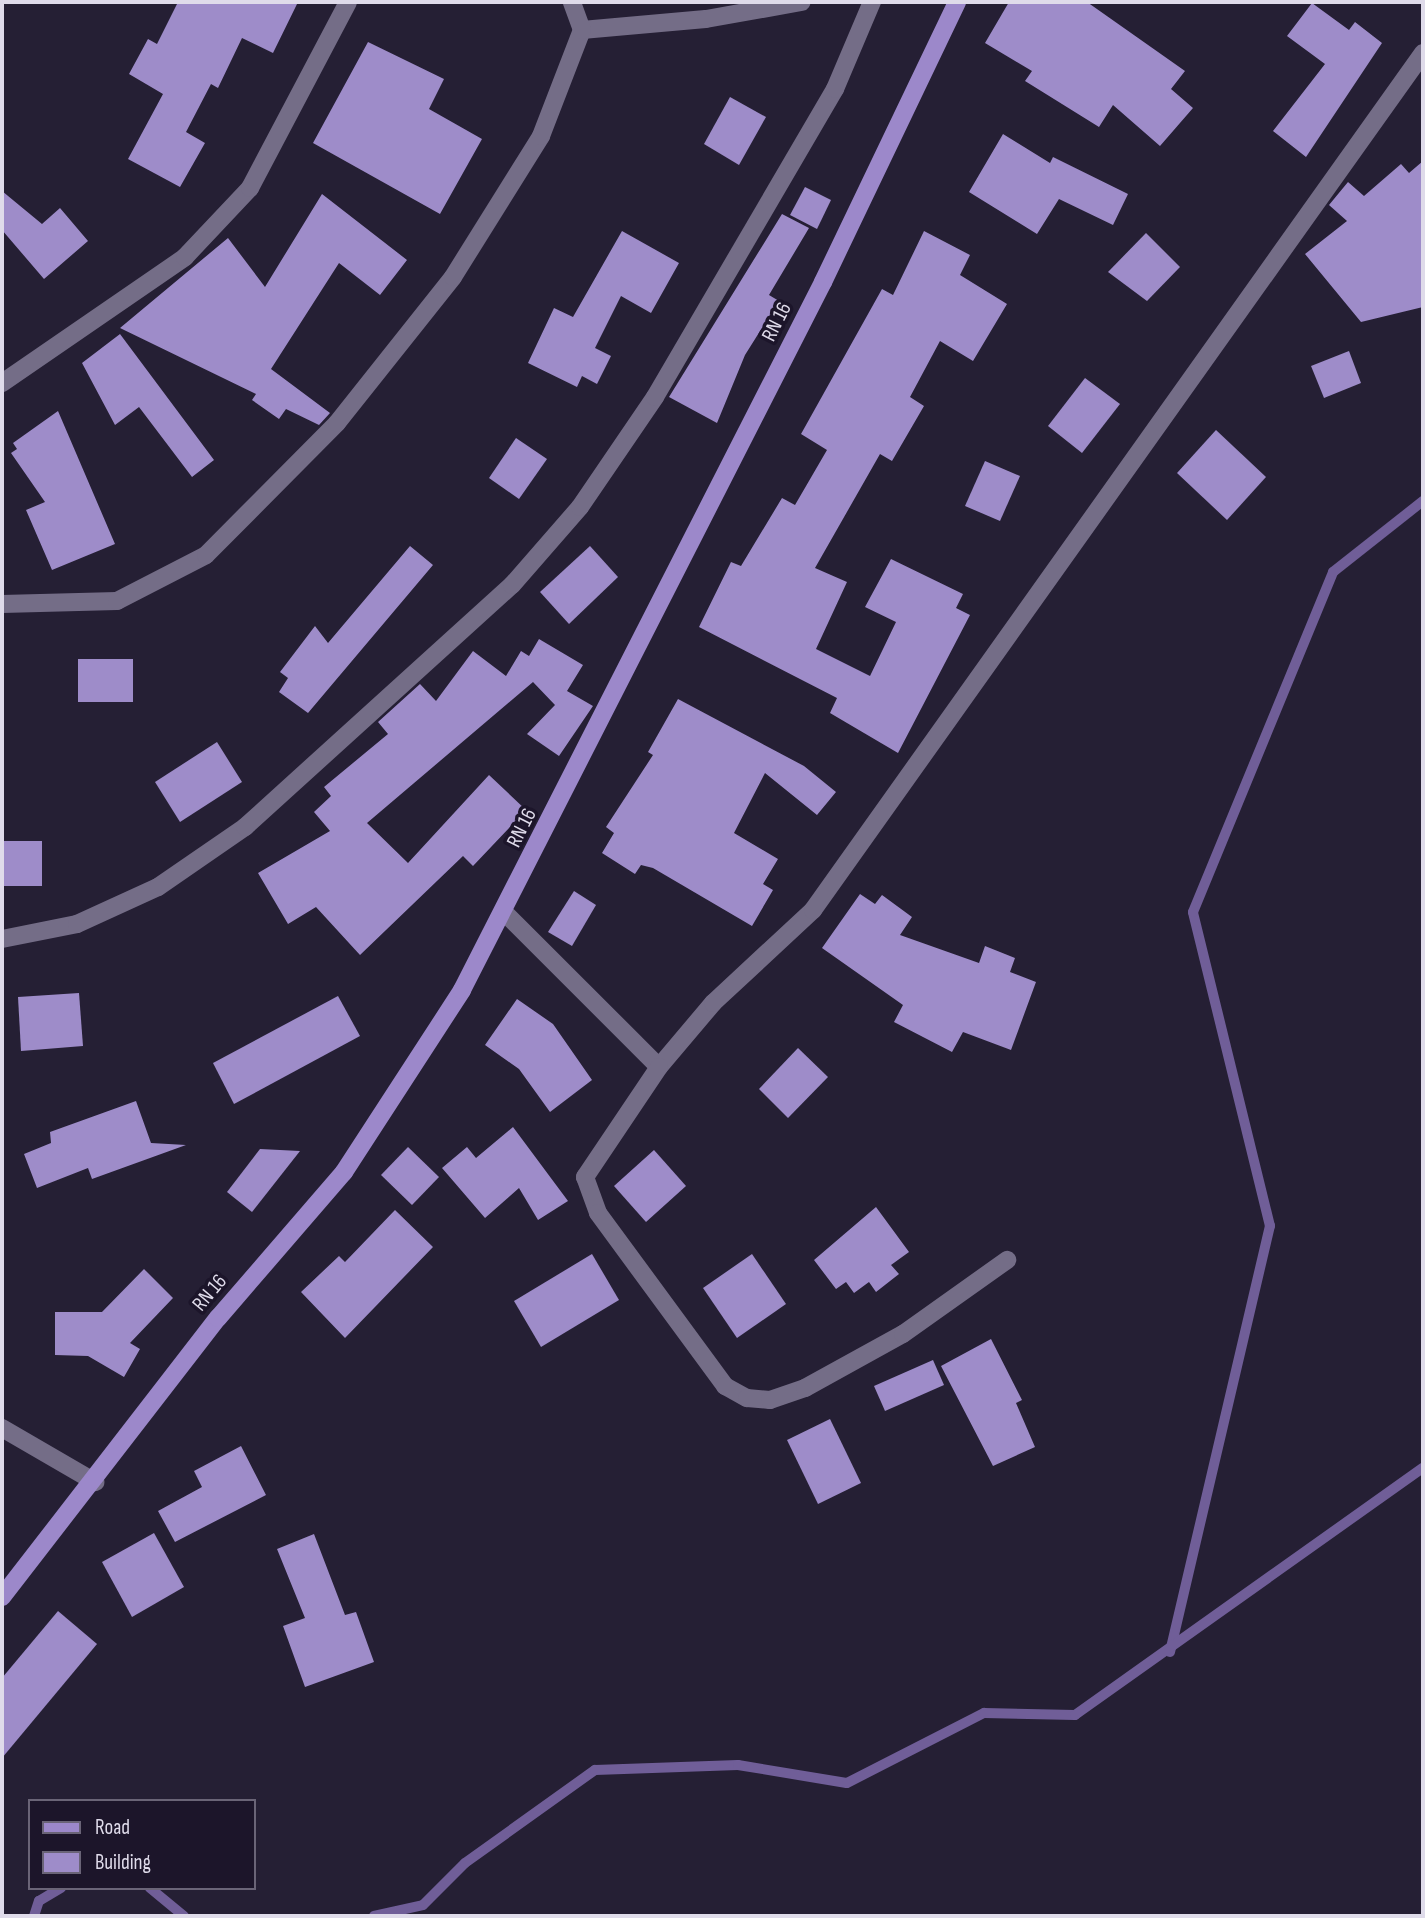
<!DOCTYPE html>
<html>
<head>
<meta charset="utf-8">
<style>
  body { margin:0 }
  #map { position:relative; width:1425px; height:1918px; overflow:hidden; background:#251f34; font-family:"Sofia Sans Condensed",sans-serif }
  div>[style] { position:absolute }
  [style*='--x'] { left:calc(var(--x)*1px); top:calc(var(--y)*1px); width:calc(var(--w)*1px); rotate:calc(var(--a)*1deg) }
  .stream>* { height:10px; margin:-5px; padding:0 5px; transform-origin:5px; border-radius:5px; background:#705e98 }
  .building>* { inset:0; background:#9e8cc9 }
  .street>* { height:18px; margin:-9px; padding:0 9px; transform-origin:9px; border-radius:9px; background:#746d87 }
  .primary>* { height:18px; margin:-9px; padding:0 9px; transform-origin:9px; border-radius:9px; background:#9c88ca }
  span { translate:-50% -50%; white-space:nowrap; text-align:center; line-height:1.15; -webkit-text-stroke:7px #1c152a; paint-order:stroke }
  .street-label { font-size:21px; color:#dfdbea }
  .frame { position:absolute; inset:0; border:4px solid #dfdbea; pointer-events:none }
  .legend { position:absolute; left:28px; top:1799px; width:228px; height:91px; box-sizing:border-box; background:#1c152a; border:2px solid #6a6477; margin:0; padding:9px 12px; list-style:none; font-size:21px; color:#dfdbea }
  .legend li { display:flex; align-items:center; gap:14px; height:35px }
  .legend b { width:35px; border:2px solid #6a6477 }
</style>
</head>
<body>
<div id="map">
  <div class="stream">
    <div style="--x:1170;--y:1652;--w:438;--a:-76.8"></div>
    <div style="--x:1270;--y:1226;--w:323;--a:-103.8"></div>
    <div style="--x:1193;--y:912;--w:368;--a:-67.6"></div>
    <div style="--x:1333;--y:572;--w:115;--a:-38.3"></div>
    <div style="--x:150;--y:1888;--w:44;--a:39.5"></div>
    <div style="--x:34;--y:1916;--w:16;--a:-72"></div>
    <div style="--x:39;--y:1901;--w:26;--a:-31"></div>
    <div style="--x:374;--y:1916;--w:50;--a:-12.7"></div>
    <div style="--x:423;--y:1905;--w:59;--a:-45"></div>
    <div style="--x:465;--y:1863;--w:160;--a:-35.6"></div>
    <div style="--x:595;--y:1770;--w:143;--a:-2"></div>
    <div style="--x:738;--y:1765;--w:110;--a:9.4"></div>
    <div style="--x:847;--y:1783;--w:154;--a:-27.1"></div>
    <div style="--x:984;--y:1713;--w:91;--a:1.3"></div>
    <div style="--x:1075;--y:1715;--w:427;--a:-35.4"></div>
  </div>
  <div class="building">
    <div style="clip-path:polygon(178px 2px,298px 2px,273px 53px,242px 38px,218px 88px,211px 84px,186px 132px,205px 143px,180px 187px,128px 159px,163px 94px,129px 74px,148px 39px,157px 44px)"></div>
    <div style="clip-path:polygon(1009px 2px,1087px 2px,1185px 71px,1171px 89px,1193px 108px,1160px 146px,1113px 105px,1099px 127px,1025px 81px,1032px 71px,985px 43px)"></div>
    <div style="clip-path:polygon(1312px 3px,1349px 30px,1355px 22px,1382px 43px,1306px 157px,1273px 131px,1325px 64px,1287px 36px)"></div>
    <div style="clip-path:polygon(368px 42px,444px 79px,429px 109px,482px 139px,440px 214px,313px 143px)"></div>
    <div style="clip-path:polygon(730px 97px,766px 117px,739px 165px,704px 144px)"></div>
    <div style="clip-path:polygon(1003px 134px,1050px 163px,1053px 157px,1128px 194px,1113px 225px,1059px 199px,1037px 234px,969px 192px)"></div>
    <div style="clip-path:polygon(1423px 161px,1423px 307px,1361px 322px,1305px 254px,1347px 221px,1329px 205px,1348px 182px,1364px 196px,1401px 164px,1409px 173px)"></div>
    <div style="clip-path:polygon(805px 187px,831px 200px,817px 229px,790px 215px)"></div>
    <div style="clip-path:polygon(2px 191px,42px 224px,60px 208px,88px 241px,44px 279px,2px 230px)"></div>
    <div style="clip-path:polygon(322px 194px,407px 260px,380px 295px,339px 263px,271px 369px,330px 413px,319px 425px,286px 409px,279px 419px,252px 400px,256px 394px,120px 328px,228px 238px,265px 287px)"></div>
    <div style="clip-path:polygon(782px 214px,809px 228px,769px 295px,779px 301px,745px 355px,717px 423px,669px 397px)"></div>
    <div style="clip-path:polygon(622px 231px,679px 263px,651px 313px,621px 296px,595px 348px,611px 356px,597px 384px,582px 376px,577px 387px,528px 363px,554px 308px,573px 317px)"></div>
    <div style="clip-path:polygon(924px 231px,970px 255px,960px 275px,1007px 304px,973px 361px,940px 341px,910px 397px,924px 406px,892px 461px,880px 454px,815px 568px,847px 582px,816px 649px,870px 676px,896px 622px,865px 607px,891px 559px,963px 594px,956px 608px,970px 615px,898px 753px,830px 713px,837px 698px,699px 627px,731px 562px,741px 566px,782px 498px,795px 505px,827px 450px,801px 434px,882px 289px,893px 295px)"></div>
    <div style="clip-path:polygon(1146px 233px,1180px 267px,1147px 301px,1108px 272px)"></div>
    <div style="clip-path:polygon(120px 334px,214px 460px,192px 477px,139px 407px,115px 425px,82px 363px)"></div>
    <div style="clip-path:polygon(1349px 351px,1361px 383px,1324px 398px,1311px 366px)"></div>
    <div style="clip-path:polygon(1085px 378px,1120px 404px,1082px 453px,1048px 426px)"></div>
    <div style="clip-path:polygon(58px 411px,115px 544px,52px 570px,26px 510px,45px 502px,11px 453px,17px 449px,13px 443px)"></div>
    <div style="clip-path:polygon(1216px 430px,1266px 477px,1227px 520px,1177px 473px)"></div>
    <div style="clip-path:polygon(516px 438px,547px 459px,519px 499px,489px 478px)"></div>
    <div style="clip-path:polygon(985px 461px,1020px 476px,1000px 521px,965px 506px)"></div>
    <div style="clip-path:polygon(410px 546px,433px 565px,308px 713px,279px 692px,288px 678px,280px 672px,315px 626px,328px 643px)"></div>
    <div style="clip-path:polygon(590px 546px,618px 577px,569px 624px,540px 592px)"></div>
    <div style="clip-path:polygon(539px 639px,583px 665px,567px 691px,593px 706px,559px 756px,527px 734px,555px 705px,533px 682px,367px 823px,408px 863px,489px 775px,526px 810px,473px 866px,463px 856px,360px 955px,316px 907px,288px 924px,258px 873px,330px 831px,314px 812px,331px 796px,324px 787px,388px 734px,378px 722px,420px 684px,436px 701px,473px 651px,506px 676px,521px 651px,529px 656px)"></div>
    <div style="clip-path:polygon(78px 659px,133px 659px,133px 702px,78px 702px)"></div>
    <div style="clip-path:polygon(678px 699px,804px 766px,836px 792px,817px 815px,765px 773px,734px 833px,778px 859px,763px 884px,773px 890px,752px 926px,653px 868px,641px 865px,635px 874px,602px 853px,614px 833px,606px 827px,653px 755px,648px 752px)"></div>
    <div style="clip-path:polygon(217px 742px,242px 782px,180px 822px,155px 782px)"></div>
    <div style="clip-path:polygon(2px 841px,42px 841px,42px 886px,2px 886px)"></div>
    <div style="clip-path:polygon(574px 891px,596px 905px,572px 946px,548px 932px)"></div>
    <div style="clip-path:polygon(860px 894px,875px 904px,882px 895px,912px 917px,900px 935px,979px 963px,985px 946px,1015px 958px,1010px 972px,1036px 982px,1011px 1050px,963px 1032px,952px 1052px,894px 1022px,903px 1005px,822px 948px)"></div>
    <div style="clip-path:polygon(79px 993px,83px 1046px,21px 1051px,18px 997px)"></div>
    <div style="clip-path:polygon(338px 996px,360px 1036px,234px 1104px,213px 1063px)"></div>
    <div style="clip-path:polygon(517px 999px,553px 1024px,592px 1080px,550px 1112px,519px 1069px,485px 1045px)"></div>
    <div style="clip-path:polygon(798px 1048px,828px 1077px,788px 1118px,759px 1089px)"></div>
    <div style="clip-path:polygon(136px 1101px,151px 1143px,186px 1145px,92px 1179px,88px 1168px,37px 1188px,24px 1154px,51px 1143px,50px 1132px)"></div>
    <div style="clip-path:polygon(513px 1127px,568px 1201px,538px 1220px,519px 1188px,485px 1218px,442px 1168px,467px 1147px,476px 1158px)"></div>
    <div style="clip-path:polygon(408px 1147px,439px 1177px,412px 1205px,381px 1175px)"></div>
    <div style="clip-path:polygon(260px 1149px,300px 1151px,252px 1212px,227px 1192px)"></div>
    <div style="clip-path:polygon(654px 1150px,686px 1186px,646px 1222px,614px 1186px)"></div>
    <div style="clip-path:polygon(876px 1207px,909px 1252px,891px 1265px,899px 1274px,876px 1292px,869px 1282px,854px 1293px,846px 1282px,836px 1289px,814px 1260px)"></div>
    <div style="clip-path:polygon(395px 1210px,433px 1247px,345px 1338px,301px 1292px,339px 1256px,345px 1262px)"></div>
    <div style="clip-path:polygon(592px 1254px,619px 1300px,541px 1347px,514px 1301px)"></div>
    <div style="clip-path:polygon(752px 1254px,786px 1304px,737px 1338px,703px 1288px)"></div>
    <div style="clip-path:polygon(144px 1269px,173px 1298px,130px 1343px,140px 1349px,124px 1377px,88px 1356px,55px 1355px,55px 1312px,102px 1312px)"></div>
    <div style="clip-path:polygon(991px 1339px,1022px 1400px,1016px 1403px,1035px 1447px,993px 1466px,941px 1366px)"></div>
    <div style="clip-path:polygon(933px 1360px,944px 1385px,885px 1411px,874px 1386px)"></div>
    <div style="clip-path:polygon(830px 1419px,861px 1483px,818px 1504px,787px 1440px)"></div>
    <div style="clip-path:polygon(241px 1446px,266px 1495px,175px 1542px,158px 1511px,202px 1487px,194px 1471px)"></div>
    <div style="clip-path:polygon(154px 1533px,184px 1587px,132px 1617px,102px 1562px)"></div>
    <div style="clip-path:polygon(314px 1534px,345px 1615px,356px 1612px,374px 1662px,305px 1687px,283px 1626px,305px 1618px,277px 1549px)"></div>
    <div style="clip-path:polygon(58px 1611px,97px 1644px,2px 1758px,2px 1678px)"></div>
  </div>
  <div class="street">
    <div style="--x:582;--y:30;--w:124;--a:-5.1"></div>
    <div style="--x:706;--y:19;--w:97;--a:-10.1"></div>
    <div style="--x:2;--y:383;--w:222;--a:-34.5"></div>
    <div style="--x:185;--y:257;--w:95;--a:-46.7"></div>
    <div style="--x:250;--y:188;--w:210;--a:-62.2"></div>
    <div style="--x:2;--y:604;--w:115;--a:-1.5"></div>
    <div style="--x:117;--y:601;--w:100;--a:-27.3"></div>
    <div style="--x:206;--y:555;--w:186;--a:-45.2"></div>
    <div style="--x:337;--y:423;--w:186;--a:-51.5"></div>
    <div style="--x:453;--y:277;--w:166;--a:-58"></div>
    <div style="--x:541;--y:136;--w:114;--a:-68.9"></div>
    <div style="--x:582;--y:30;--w:30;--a:-110"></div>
    <div style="--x:504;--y:912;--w:219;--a:45"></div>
    <div style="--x:659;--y:1067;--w:84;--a:-49.8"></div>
    <div style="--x:713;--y:1003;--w:137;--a:-42.9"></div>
    <div style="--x:813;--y:910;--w:1052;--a:-54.56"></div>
    <div style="--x:2;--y:939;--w:76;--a:-11.3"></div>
    <div style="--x:77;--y:924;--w:89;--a:-24.6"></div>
    <div style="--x:158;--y:887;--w:106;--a:-34.6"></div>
    <div style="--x:245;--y:827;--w:360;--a:-42.2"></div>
    <div style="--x:512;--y:585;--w:103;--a:-48.9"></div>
    <div style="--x:580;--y:507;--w:133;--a:-55.7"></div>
    <div style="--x:655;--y:397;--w:357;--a:-59.7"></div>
    <div style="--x:835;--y:89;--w:95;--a:-67"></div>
    <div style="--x:659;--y:1067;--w:133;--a:123.9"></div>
    <div style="--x:585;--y:1177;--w:38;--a:70"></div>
    <div style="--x:598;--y:1213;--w:215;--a:53.7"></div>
    <div style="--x:725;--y:1386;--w:25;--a:29"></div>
    <div style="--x:747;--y:1398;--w:23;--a:5"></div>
    <div style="--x:770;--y:1400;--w:37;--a:-19"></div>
    <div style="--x:805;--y:1388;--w:112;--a:-28.9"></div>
    <div style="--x:903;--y:1334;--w:128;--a:-35.4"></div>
    <div style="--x:2;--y:1428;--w:108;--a:30.1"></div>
  </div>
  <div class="primary">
    <div style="--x:2;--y:1597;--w:353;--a:-52.3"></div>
    <div style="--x:218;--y:1318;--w:193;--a:-49.2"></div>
    <div style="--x:344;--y:1172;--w:217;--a:-57"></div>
    <div style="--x:462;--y:990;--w:795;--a:-62.98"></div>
    <div style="--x:823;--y:282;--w:310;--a:-64.4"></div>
  </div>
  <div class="street-label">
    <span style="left:777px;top:322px;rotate:-63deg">RN 16</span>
    <span style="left:522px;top:828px;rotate:-63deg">RN 16</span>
    <span style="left:210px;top:1293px;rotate:-50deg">RN 16</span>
  </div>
  <div class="frame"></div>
  <ul class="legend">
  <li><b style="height:9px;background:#9c88ca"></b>Road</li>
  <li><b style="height:19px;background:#9e8cc9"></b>Building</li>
  </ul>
</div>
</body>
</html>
